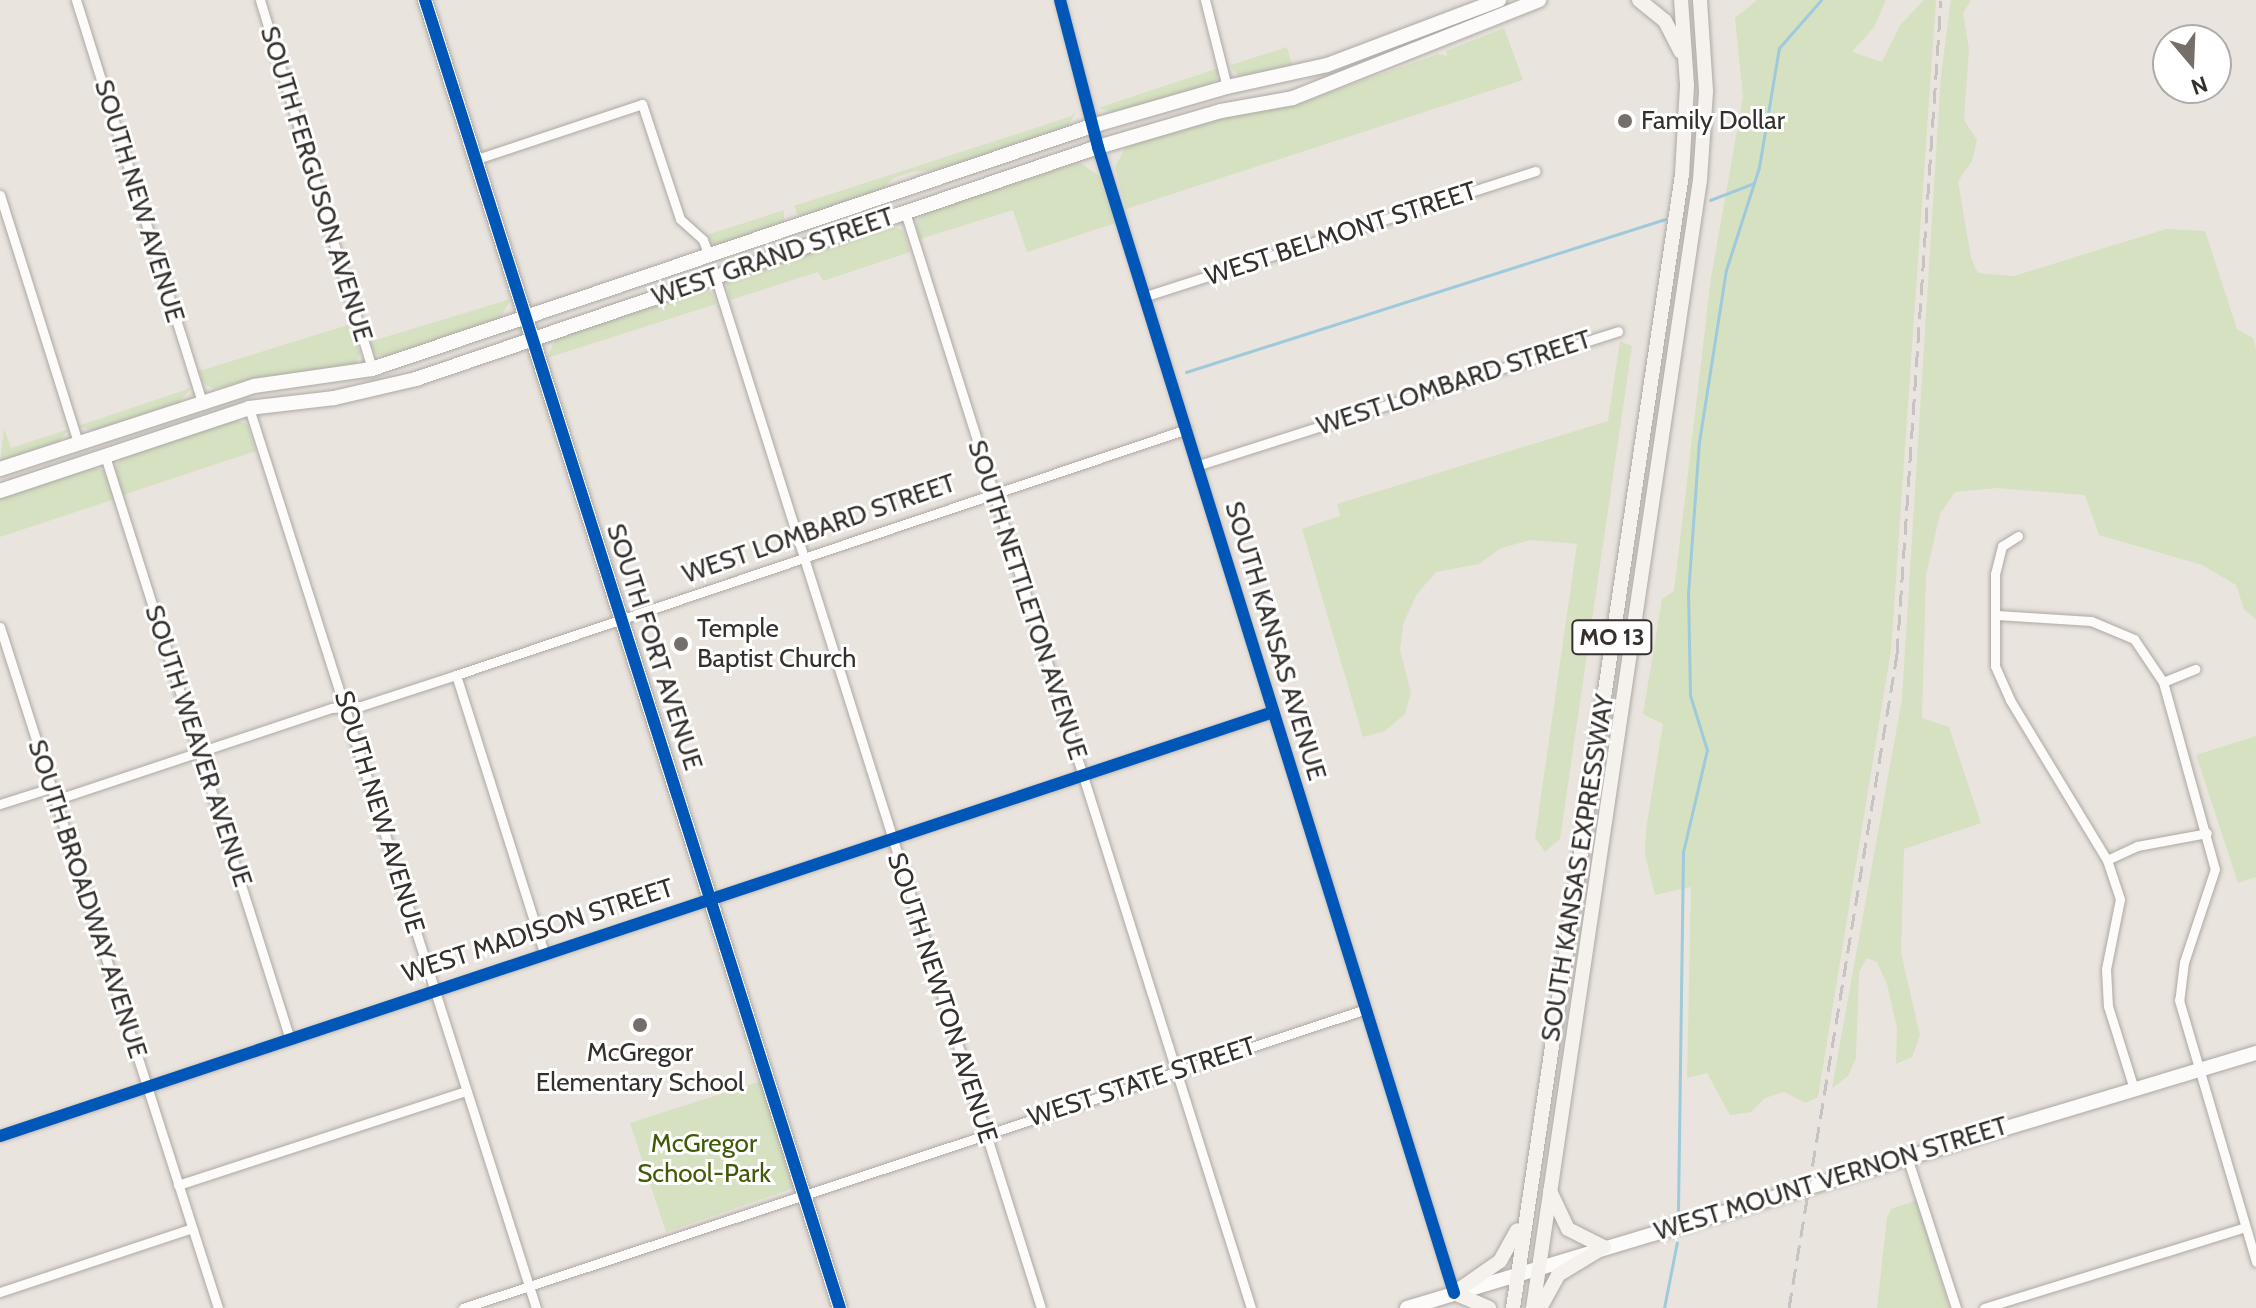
<!DOCTYPE html>
<html>
<head>
<meta charset="utf-8">
<style>
  body { margin:0 }
  #map { position:relative; width:2256px; height:1308px; overflow:hidden; background:#eae4de; font-family:Cabin,sans-serif }
  div>[style] { position:absolute }
  [style*='--x'] { left:calc(var(--x)*1px); top:calc(var(--y)*1px); width:calc(var(--w)*1px); rotate:calc(var(--a)*1deg) }
  .green>* { inset:0; background:#d6e1c1 }
  .stream>* { height:3px; margin:-1.5px; padding:0 1.5px; transform-origin:1.5px; border-radius:1.5px; background:#9ecadc }
  .roads { filter:drop-shadow(0 0 2px #aca8a4) drop-shadow(0 0 2px #aca8a4) }
  .street>* { height:9px; margin:-4.5px; padding:0 4.5px; transform-origin:4.5px; border-radius:4.5px; background:#fcfbfa }
  .secondary>* { height:14px; margin:-7px; padding:0 7px; transform-origin:7px; border-radius:7px; background:#fcfbfa }
  .primary>* { height:14px; margin:-7px; padding:0 7px; transform-origin:7px; border-radius:7px; background:#f5f1ec }
  .rail>* { height:3px; margin-top:-1.5px; transform-origin:0; background:repeating-linear-gradient(90deg,#c5c4c3 0 16px,transparent 0 24px) }
  .cycleway>* { height:12px; margin:-6px; padding:0 6px; transform-origin:6px; border-radius:6px; background:#0057b8 }
  .dots>* { width:22px; height:22px; translate:-50% -50%; box-sizing:border-box; border:4px solid #fff; border-radius:50% }
  span { translate:-50% -50%; white-space:nowrap; text-align:center; line-height:1.15; -webkit-text-stroke:6px #fff; paint-order:stroke }
  .shield-label span { padding:2px 6px; background:#fff; border:2px solid; border-radius:6px; -webkit-text-stroke-width:0 }
  .shield-label { font-size:24px; color:#35302d; font-weight:700 }
  .poi-label { font-size:26px; color:#35302d }
  .left { translate:0 -50%; text-align:left }
  .street-label { font-size:26px; color:#35302d }
  .park-label { font-size:26px; color:#405b07 }
  .north { position:absolute; left:2152px; top:24px; width:80px; height:80px; box-sizing:border-box; background:#fff; border:2px solid #aeacab; border-radius:50%; rotate:161deg; font-size:22px; font-weight:700; line-height:32px; text-align:center; color:#35302d }
  .north::after { content:''; display:block; margin:auto; width:28px; height:36px; background:#746f6b; clip-path:polygon(50% 0,100% 100%,50% 72%,0 100%) }
</style>
</head>
<body>
<div id="map">
  <div class="green">
    <div style="clip-path:polygon(1757px 0,1886px 0,1874px 27px,1852px 52px,1882px 62px,1901px 24px,1924px 0,1936px 0,1891px 650px,1818px 1097px,1806px 1103px,1784px 1092px,1765px 1098px,1751px 1112px,1730px 1115px,1707px 1073px,1687px 1078px,1691px 887px,1655px 895px,1645px 855px,1646px 829px,1663px 724px,1643px 714px,1662px 599px,1674px 591px,1711px 278px,1743px 97px,1735px 18px)"></div>
    <div style="clip-path:polygon(1951px 0,1971px 0,1963px 13px,1969px 49px,1964px 120px,1977px 140px,1972px 161px,1958px 181px,1971px 258px,1978px 273px,2014px 276px,2166px 229px,2205px 231px,2237px 329px,2253px 338px,2256px 349px,2256px 620px,2244px 609px,2236px 585px,2202px 565px,2099px 535px,2085px 495px,1997px 488px,1955px 492px,1940px 514px,1926px 575px,1922px 718px,1949px 727px,1981px 823px,1904px 849px,1901px 953px,1920px 1035px,1912px 1057px,1896px 1064px,1897px 1028px,1887px 984px,1877px 962px,1867px 958px,1859px 972px,1856px 1058px,1848px 1076px,1832px 1088px,1902px 699px,1941px 75px)"></div>
    <div style="clip-path:polygon(1504px 28px,1523px 80px,1126px 209px,1115px 167px,1126px 146px,1225px 115px,1303px 102px,1438px 54px,1447px 56px,1446px 51px)"></div>
    <div style="clip-path:polygon(1287px 47px,1293px 68px,1241px 78px,1233px 70px,1231px 65px)"></div>
    <div style="clip-path:polygon(1219px 68px,1217px 80px,1209px 84px,1117px 113px,1098px 108px)"></div>
    <div style="clip-path:polygon(1077px 109px,1067px 129px,947px 170px,915px 171px,894px 178px,879px 192px,804px 218px,797px 214px,794px 206px,1072px 116px)"></div>
    <div style="clip-path:polygon(1079px 162px,1099px 176px,1116px 223px,1027px 252px,1013px 210px,920px 239px,916px 223px,924px 213px)"></div>
    <div style="clip-path:polygon(784px 210px,784px 224px,715px 246px,707px 235px)"></div>
    <div style="clip-path:polygon(887px 225px,903px 230px,910px 252px,823px 281px,818px 272px,730px 300px,727px 284px,735px 276px)"></div>
    <div style="clip-path:polygon(703px 288px,712px 293px,716px 304px,547px 358px,556px 338px)"></div>
    <div style="clip-path:polygon(511px 299px,499px 320px,386px 358px,375px 354px,369px 342px)"></div>
    <div style="clip-path:polygon(351px 324px,360px 354px,355px 365px,255px 378px,214px 389px,203px 383px,199px 371px)"></div>
    <div style="clip-path:polygon(1620px 341px,1632px 346px,1560px 839px,1545px 852px,1535px 838px,1577px 544px,1531px 540px,1501px 548px,1479px 564px,1436px 572px,1417px 594px,1403px 624px,1400px 650px,1411px 693px,1405px 714px,1385px 731px,1363px 737px,1302px 529px,1340px 516px,1337px 504px,1608px 421px)"></div>
    <div style="clip-path:polygon(191px 388px,178px 404px,94px 431px,78px 426px)"></div>
    <div style="clip-path:polygon(233px 419px,247px 424px,256px 451px,123px 495px,115px 467px,122px 457px)"></div>
    <div style="clip-path:polygon(4px 428px,11px 448px,69px 429px,58px 443px,0 463px)"></div>
    <div style="clip-path:polygon(91px 467px,103px 470px,115px 499px,0 537px,0 498px)"></div>
    <div style="clip-path:polygon(2256px 736px,2256px 877px,2238px 883px,2196px 755px)"></div>
    <div style="clip-path:polygon(761px 1081px,794px 1188px,666px 1232px,630px 1123px)"></div>
    <div style="clip-path:polygon(1917px 1200px,1949px 1308px,1877px 1308px,1887px 1218px,1891px 1209px)"></div>
  </div>
  <div class="stream">
    <div style="--x:1710;--y:200;--w:47;--a:-21.1"></div>
    <div style="--x:1186;--y:372;--w:503;--a:-17.71"></div>
    <div style="--x:1678;--y:1210;--w:358;--a:-89.2"></div>
    <div style="--x:1683;--y:852;--w:105;--a:-76.8"></div>
    <div style="--x:1707;--y:750;--w:58;--a:-107.2"></div>
    <div style="--x:1690;--y:695;--w:101;--a:-91.1"></div>
    <div style="--x:1688;--y:594;--w:152;--a:-85.9"></div>
    <div style="--x:1699;--y:442;--w:174;--a:-81.1"></div>
    <div style="--x:1726;--y:270;--w:108;--a:-72.2"></div>
    <div style="--x:1759;--y:167;--w:121;--a:-80.5"></div>
    <div style="--x:1779;--y:48;--w:64;--a:-48.8"></div>
    <div style="--x:1664;--y:1308;--w:67;--a:-78.9"></div>
  </div>
  <div class="roads">
    <div class="street">
      <div style="--x:76;--y:0;--w:420;--a:72.6"></div>
      <div style="--x:260;--y:0;--w:386;--a:73.1"></div>
      <div style="--x:1060;--y:0;--w:152;--a:75.5"></div>
      <div style="--x:1098;--y:147;--w:1200;--a:72.74"></div>
      <div style="--x:1205;--y:0;--w:90;--a:75.8"></div>
      <div style="--x:474;--y:160;--w:177;--a:-18.4"></div>
      <div style="--x:642;--y:104;--w:121;--a:71.7"></div>
      <div style="--x:680;--y:219;--w:31;--a:42"></div>
      <div style="--x:703;--y:240;--w:17;--a:69"></div>
      <div style="--x:0;--y:195;--w:260;--a:72.5"></div>
      <div style="--x:905;--y:212;--w:1149;--a:72.48"></div>
      <div style="--x:715;--y:276;--w:1082;--a:72.47"></div>
      <div style="--x:1146;--y:296;--w:409;--a:-17.8"></div>
      <div style="--x:249;--y:408;--w:945;--a:72.31"></div>
      <div style="--x:105;--y:456;--w:608;--a:72.4"></div>
      <div style="--x:1199;--y:465;--w:440;--a:-17.7"></div>
      <div style="--x:2018;--y:536;--w:19;--a:148"></div>
      <div style="--x:2002;--y:546;--w:29;--a:104"></div>
      <div style="--x:1995;--y:574;--w:92;--a:90"></div>
      <div style="--x:1995;--y:666;--w:37;--a:66"></div>
      <div style="--x:2010;--y:700;--w:187;--a:58.8"></div>
      <div style="--x:2107;--y:860;--w:41;--a:71.6"></div>
      <div style="--x:2120;--y:899;--w:71;--a:101.3"></div>
      <div style="--x:2106;--y:969;--w:37;--a:87"></div>
      <div style="--x:2108;--y:1006;--w:87;--a:72.6"></div>
      <div style="--x:1997;--y:615;--w:94;--a:3.7"></div>
      <div style="--x:2091;--y:621;--w:47;--a:22.7"></div>
      <div style="--x:2134;--y:639;--w:52;--a:56"></div>
      <div style="--x:2163;--y:682;--w:194;--a:74.5"></div>
      <div style="--x:2215;--y:869;--w:98;--a:108.4"></div>
      <div style="--x:2184;--y:962;--w:38;--a:97"></div>
      <div style="--x:2179;--y:1000;--w:273;--a:73.6"></div>
      <div style="--x:0;--y:627;--w:715;--a:72.25"></div>
      <div style="--x:456;--y:675;--w:292;--a:72.4"></div>
      <div style="--x:2163;--y:682;--w:35;--a:-22"></div>
      <div style="--x:55;--y:800;--w:292;--a:-18.4"></div>
      <div style="--x:332;--y:708;--w:29;--a:-4"></div>
      <div style="--x:361;--y:706;--w:100;--a:-18.1"></div>
      <div style="--x:456;--y:675;--w:771;--a:-18.6"></div>
      <div style="--x:0;--y:804;--w:52;--a:-17.7"></div>
      <div style="--x:2107;--y:860;--w:33;--a:-25"></div>
      <div style="--x:2137;--y:846;--w:71;--a:-10.5"></div>
      <div style="--x:0;--y:1136;--w:1342;--a:-18.42"></div>
      <div style="--x:1907;--y:1157;--w:159;--a:72"></div>
      <div style="--x:178;--y:1185;--w:303;--a:-18.1"></div>
      <div style="--x:0;--y:1292;--w:202;--a:-18.4"></div>
      <div style="--x:463;--y:1308;--w:951;--a:-18.32"></div>
      <div style="--x:1984;--y:1308;--w:273;--a:-17.2"></div>
    </div>
    <div class="secondary">
      <div style="--x:425;--y:0;--w:1372;--a:72.4"></div>
      <div style="--x:0;--y:469;--w:267;--a:-18.1"></div>
      <div style="--x:254;--y:386;--w:119;--a:-8.2"></div>
      <div style="--x:372;--y:369;--w:760;--a:-18.65"></div>
      <div style="--x:1092;--y:126;--w:141;--a:-16.1"></div>
      <div style="--x:1227;--y:87;--w:102;--a:-12.4"></div>
      <div style="--x:1327;--y:65;--w:184;--a:-20.7"></div>
      <div style="--x:0;--y:491;--w:262;--a:-18.4"></div>
      <div style="--x:249;--y:408;--w:86;--a:-6.7"></div>
      <div style="--x:334;--y:398;--w:84;--a:-13"></div>
      <div style="--x:416;--y:379;--w:720;--a:-18.79"></div>
      <div style="--x:1098;--y:147;--w:128;--a:-16.3"></div>
      <div style="--x:1221;--y:111;--w:73;--a:-10.2"></div>
      <div style="--x:1293;--y:98;--w:265;--a:-21.7"></div>
      <div style="--x:1407;--y:1308;--w:886;--a:-16.72"></div>
    </div>
    <div class="primary">
      <div style="--x:1639;--y:0;--w:33;--a:39"></div>
      <div style="--x:1665;--y:21;--w:34;--a:63"></div>
      <div style="--x:1550;--y:1191;--w:42;--a:64.7"></div>
      <div style="--x:1568;--y:1229;--w:40;--a:26.6"></div>
      <div style="--x:1454;--y:1293;--w:56;--a:-34.8"></div>
      <div style="--x:1500;--y:1261;--w:35;--a:-61"></div>
      <div style="--x:1454;--y:1293;--w:38;--a:23"></div>
      <div style="--x:1513;--y:1308;--w:1146;--a:-81.52"></div>
      <div style="--x:1682;--y:175;--w:90;--a:-86.8"></div>
      <div style="--x:1687;--y:85;--w:85;--a:-94"></div>
      <div style="--x:1533;--y:1308;--w:1140;--a:-81.58"></div>
      <div style="--x:1700;--y:180;--w:89;--a:-86.1"></div>
      <div style="--x:1706;--y:91;--w:91;--a:-93.8"></div>
      <div style="--x:1540;--y:1308;--w:38;--a:-61"></div>
      <div style="--x:1558;--y:1275;--w:54;--a:-31.3"></div>
    </div>
  </div>
  <div class="rail">
    <div style="--x:1789;--y:1308;--w:663;--a:-80.62"></div>
    <div style="--x:1897;--y:654;--w:655;--a:-86.15"></div>
  </div>
  <div class="cycleway">
    <div style="--x:425;--y:0;--w:1372;--a:72.4"></div>
    <div style="--x:1060;--y:0;--w:152;--a:75.5"></div>
    <div style="--x:1098;--y:147;--w:1200;--a:72.74"></div>
    <div style="--x:0;--y:1136;--w:1342;--a:-18.42"></div>
  </div>
  <div class="dots">
    <div style="left:1625px;top:121px;background:#746f6b"></div>
    <div style="left:681px;top:644px;background:#746f6b"></div>
    <div style="left:640px;top:1025px;background:#746f6b"></div>
  </div>
  <div class="shield-label">
    <span style="left:1612px;top:637px">MO 13</span>
  </div>
  <div class="poi-label">
    <span class="left" style="left:1641px;top:121px">Family Dollar</span>
    <span class="left" style="left:697px;top:644px">Temple<br>Baptist Church</span>
    <span style="left:640px;top:1068px">McGregor<br>Elementary School</span>
  </div>
  <div class="street-label">
    <span style="left:316px;top:184px;rotate:73deg">SOUTH FERGUSON AVENUE</span>
    <span style="left:139px;top:201px;rotate:73deg">SOUTH NEW AVENUE</span>
    <span style="left:1341px;top:234px;rotate:-18deg">WEST BELMONT STREET</span>
    <span style="left:773px;top:257px;rotate:-19deg">WEST GRAND STREET</span>
    <span style="left:1454px;top:383px;rotate:-18deg">WEST LOMBARD STREET</span>
    <span style="left:819px;top:529px;rotate:-19deg">WEST LOMBARD STREET</span>
    <span style="left:1027px;top:600px;rotate:72deg">SOUTH NETTLETON AVENUE</span>
    <span style="left:1275px;top:641px;rotate:73deg">SOUTH KANSAS AVENUE</span>
    <span style="left:654px;top:647px;rotate:72deg">SOUTH FORT AVENUE</span>
    <span style="left:198px;top:746px;rotate:72deg">SOUTH WEAVER AVENUE</span>
    <span style="left:379px;top:812px;rotate:73deg">SOUTH NEW AVENUE</span>
    <span style="left:1578px;top:868px;rotate:-81deg">SOUTH KANSAS EXPRESSWAY</span>
    <span style="left:87px;top:899px;rotate:72deg">SOUTH BROADWAY AVENUE</span>
    <span style="left:538px;top:931px;rotate:-18deg">WEST MADISON STREET</span>
    <span style="left:942px;top:998px;rotate:72deg">SOUTH NEWTON AVENUE</span>
    <span style="left:1142px;top:1082px;rotate:-18deg">WEST STATE STREET</span>
    <span style="left:1831px;top:1179px;rotate:-17deg">WEST MOUNT VERNON STREET</span>
  </div>
  <div class="park-label">
    <span style="left:704px;top:1159px">McGregor<br>School-Park</span>
  </div>
  <div class="north">N</div>
</div>
</body>
</html>
